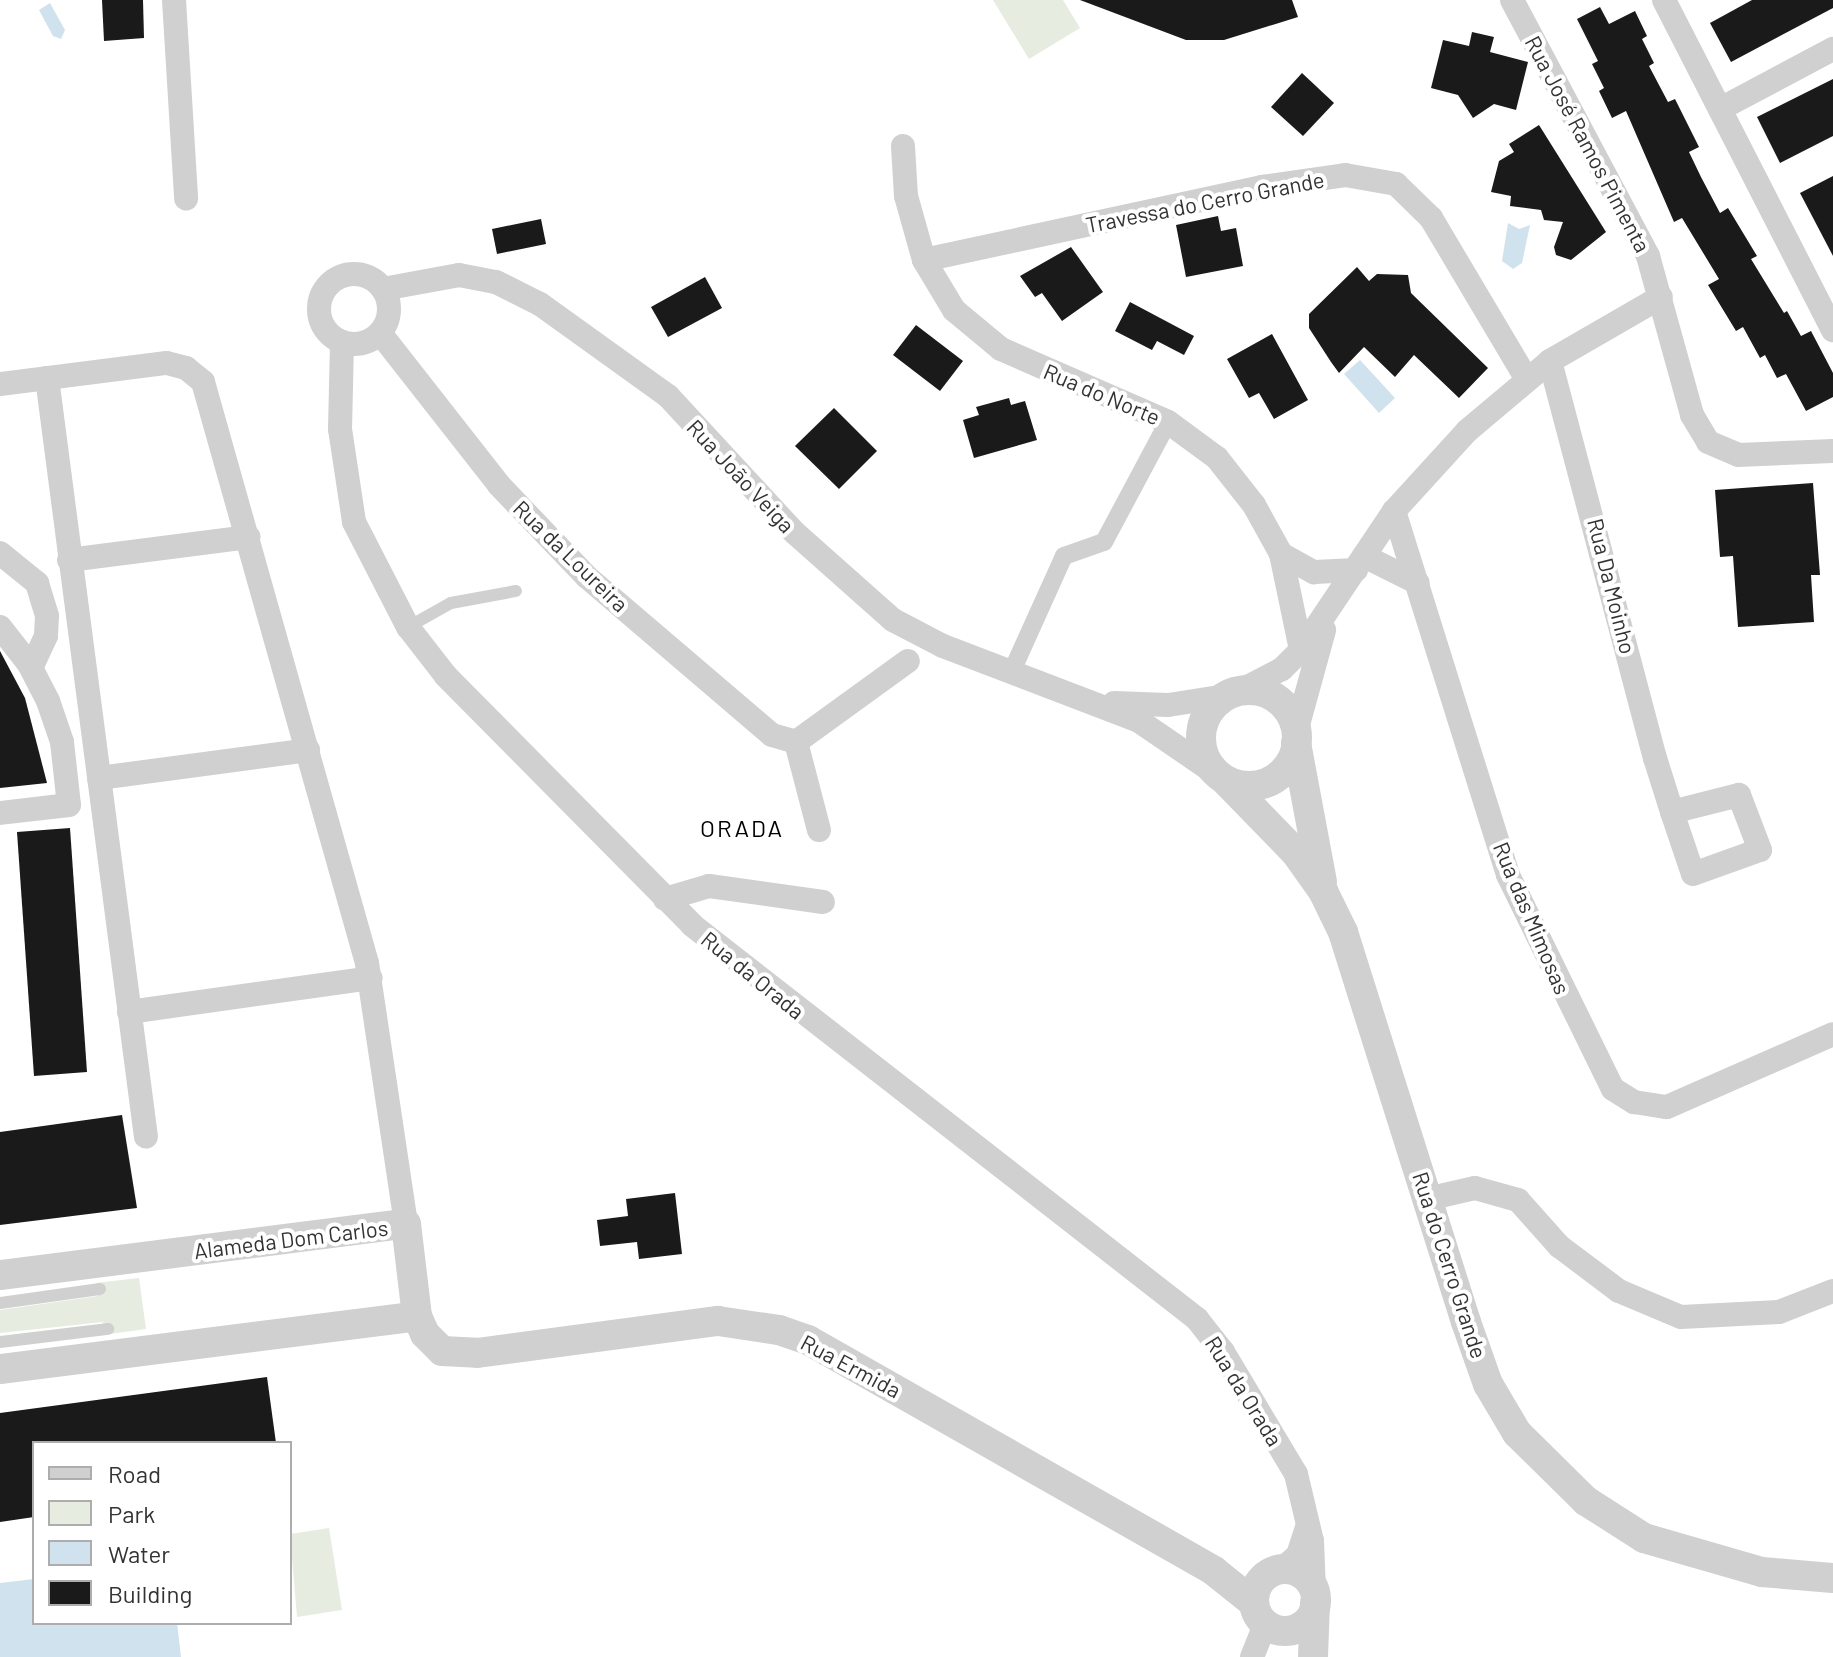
<!DOCTYPE html>
<html>
<head>
<meta charset="utf-8">
<style>
  body { margin:0 }
  #map { position:relative; width:1833px; height:1657px; overflow:hidden; background:#fff; font-family:Barlow,sans-serif }
  div>[style] { position:absolute }
  [style*='--x'] { left:calc(var(--x)*1px); top:calc(var(--y)*1px); width:calc(var(--w)*1px); rotate:calc(var(--a)*1deg) }
  .green>* { inset:0; background:#e6ecdf }
  .water>* { inset:0; background:#cfe2ee }
  .building>* { inset:0; background:#1a1a1a }
  .service>* { height:12px; margin:-6px; padding:0 6px; transform-origin:6px; border-radius:6px; background:#d0d0d0 }
  .pedestrian>* { height:18px; margin:-9px; padding:0 9px; transform-origin:9px; border-radius:9px; background:#d0d0d0 }
  .minor>* { height:24px; margin:-12px; padding:0 12px; transform-origin:12px; border-radius:12px; background:#d0d0d0 }
  .minor>.ring { margin:-12px; padding:0; box-sizing:content-box; background:none; border:24px solid #d0d0d0; border-radius:50% }
  .tertiary>* { height:30px; margin:-15px; padding:0 15px; transform-origin:15px; border-radius:15px; background:#d0d0d0 }
  .tertiary>.ring { margin:-15px; padding:0; box-sizing:content-box; background:none; border:30px solid #d0d0d0; border-radius:50% }
  span { translate:-50% -50%; white-space:nowrap; text-align:center; line-height:1.15; -webkit-text-stroke:8px #fff; paint-order:stroke }
  .street-label { font-size:22px; color:#333 }
  .neighbourhood-label { font-size:24px; color:#000; letter-spacing:2px }
  .legend { position:absolute; left:32px; top:1441px; width:260px; height:184px; box-sizing:border-box; background:#fff; border:2px solid #adadad; margin:0; padding:10px 14px; list-style:none; font-size:24px; color:#333 }
  .legend li { display:flex; align-items:center; gap:16px; height:40px }
  .legend b { width:40px; border:2px solid #adadad }
</style>
</head>
<body>
<div id="map">
  <div class="green">
    <div style="clip-path:polygon(993px 0,1063px 0,1080px 28px,1029px 59px)"></div>
    <div style="clip-path:polygon(139px 1278px,146px 1329px,103px 1335px,103px 1322px,0 1333px,0 1310px,98px 1296px,96px 1283px)"></div>
    <div style="clip-path:polygon(329px 1528px,342px 1610px,297px 1617px,290px 1534px)"></div>
  </div>
  <div class="water">
    <div style="clip-path:polygon(50px 3px,65px 30px,61px 39px,53px 36px,39px 10px)"></div>
    <div style="clip-path:polygon(1508px 223px,1519px 229px,1530px 225px,1522px 263px,1513px 269px,1502px 261px)"></div>
    <div style="clip-path:polygon(1360px 360px,1395px 398px,1379px 413px,1344px 374px)"></div>
    <div style="clip-path:polygon(34px 1579px,34px 1623px,177px 1623px,181px 1657px,0 1657px,0 1583px)"></div>
  </div>
  <div class="building">
    <div style="clip-path:polygon(102px 0,143px 0,144px 38px,104px 41px)"></div>
    <div style="clip-path:polygon(1080px 0,1292px 0,1298px 17px,1224px 40px,1186px 40px)"></div>
    <div style="clip-path:polygon(1752px 0,1833px 0,1833px 8px,1731px 62px,1710px 23px)"></div>
    <div style="clip-path:polygon(1600px 7px,1609px 24px,1635px 11px,1647px 36px,1642px 39px,1654px 63px,1649px 66px,1668px 102px,1675px 99px,1699px 147px,1689px 152px,1701px 177px,1720px 213px,1728px 208px,1757px 256px,1751px 259px,1784px 313px,1787px 311px,1801px 336px,1811px 331px,1833px 373px,1833px 397px,1806px 411px,1786px 374px,1777px 378px,1765px 355px,1760px 358px,1743px 327px,1736px 331px,1708px 285px,1719px 279px,1682px 218px,1674px 222px,1626px 111px,1612px 118px,1599px 91px,1604px 88px,1592px 64px,1598px 61px,1577px 19px)"></div>
    <div style="clip-path:polygon(1472px 32px,1494px 37px,1490px 52px,1528px 62px,1516px 110px,1494px 104px,1473px 118px,1458px 95px,1431px 88px,1443px 40px,1469px 46px)"></div>
    <div style="clip-path:polygon(1302px 73px,1334px 103px,1303px 136px,1271px 107px)"></div>
    <div style="clip-path:polygon(1833px 79px,1833px 136px,1780px 163px,1757px 117px)"></div>
    <div style="clip-path:polygon(1539px 125px,1606px 232px,1571px 260px,1556px 255px,1554px 247px,1563px 222px,1544px 220px,1541px 210px,1510px 206px,1511px 196px,1491px 192px,1499px 161px,1514px 152px,1509px 144px)"></div>
    <div style="clip-path:polygon(1833px 176px,1833px 256px,1800px 193px)"></div>
    <div style="clip-path:polygon(1218px 216px,1221px 231px,1236px 228px,1243px 266px,1186px 277px,1176px 225px)"></div>
    <div style="clip-path:polygon(541px 219px,546px 244px,497px 254px,492px 229px)"></div>
    <div style="clip-path:polygon(1071px 247px,1103px 292px,1062px 321px,1042px 293px,1035px 297px,1020px 276px)"></div>
    <div style="clip-path:polygon(1357px 267px,1369px 281px,1377px 274px,1408px 275px,1411px 293px,1488px 368px,1459px 398px,1414px 355px,1395px 377px,1364px 347px,1339px 373px,1331px 362px,1309px 328px,1309px 314px)"></div>
    <div style="clip-path:polygon(705px 277px,722px 308px,668px 337px,651px 307px)"></div>
    <div style="clip-path:polygon(1130px 302px,1194px 336px,1184px 355px,1157px 341px,1152px 350px,1115px 331px)"></div>
    <div style="clip-path:polygon(916px 325px,963px 361px,940px 391px,893px 355px)"></div>
    <div style="clip-path:polygon(1272px 334px,1308px 400px,1274px 419px,1259px 393px,1249px 398px,1227px 359px)"></div>
    <div style="clip-path:polygon(1009px 398px,1011px 405px,1025px 401px,1037px 440px,974px 458px,963px 420px,979px 415px,976px 407px)"></div>
    <div style="clip-path:polygon(834px 408px,877px 451px,839px 489px,795px 446px)"></div>
    <div style="clip-path:polygon(1813px 483px,1820px 575px,1811px 575px,1814px 622px,1738px 627px,1733px 556px,1720px 557px,1715px 490px)"></div>
    <div style="clip-path:polygon(0 651px,25px 698px,47px 783px,0 788px)"></div>
    <div style="clip-path:polygon(70px 828px,87px 1072px,34px 1076px,17px 832px)"></div>
    <div style="clip-path:polygon(122px 1115px,137px 1208px,0 1225px,0 1132px)"></div>
    <div style="clip-path:polygon(675px 1193px,682px 1254px,639px 1259px,637px 1242px,600px 1246px,597px 1220px,628px 1216px,626px 1199px)"></div>
    <div style="clip-path:polygon(267px 1377px,276px 1443px,34px 1443px,34px 1517px,0 1522px,0 1413px)"></div>
  </div>
  <div class="service">
    <div style="--x:408;--y:627;--w:49;--a:-29.2"></div>
    <div style="--x:451;--y:603;--w:66;--a:-10.5"></div>
    <div style="--x:0;--y:1303;--w:101;--a:-8"></div>
    <div style="--x:0;--y:1342;--w:109;--a:-6.9"></div>
  </div>
  <div class="pedestrian">
    <div style="--x:1012;--y:671;--w:126;--a:-65.7"></div>
    <div style="--x:1064;--y:556;--w:42;--a:-19.3"></div>
    <div style="--x:1104;--y:542;--w:136;--a:-61.9"></div>
  </div>
  <div class="minor">
    <div style="--x:174;--y:0;--w:199;--a:86.5"></div>
    <div style="--x:1512;--y:0;--w:290;--a:62"></div>
    <div style="--x:1648;--y:256;--w:165;--a:74.5"></div>
    <div style="--x:1692;--y:415;--w:31;--a:59"></div>
    <div style="--x:1708;--y:442;--w:33;--a:23"></div>
    <div style="--x:1738;--y:455;--w:95;--a:-2.4"></div>
    <div style="--x:1664;--y:0;--w:371;--a:62.9"></div>
    <div style="--x:1720;--y:109;--w:128;--a:-28"></div>
    <div style="--x:903;--y:146;--w:50;--a:86.6"></div>
    <div style="--x:906;--y:196;--w:66;--a:74.3"></div>
    <div style="--x:924;--y:260;--w:58;--a:59"></div>
    <div style="--x:954;--y:310;--w:61;--a:39.7"></div>
    <div style="--x:1001;--y:349;--w:182;--a:23.6"></div>
    <div style="--x:1168;--y:422;--w:61;--a:36.3"></div>
    <div style="--x:1217;--y:458;--w:60;--a:51.8"></div>
    <div style="--x:1254;--y:505;--w:56;--a:61.1"></div>
    <div style="--x:1281;--y:554;--w:98;--a:78.2"></div>
    <div style="--x:924;--y:260;--w:346;--a:-12.2"></div>
    <div style="--x:1262;--y:187;--w:84;--a:-8.2"></div>
    <div style="--x:1345;--y:175;--w:52;--a:10"></div>
    <div style="--x:1396;--y:184;--w:49;--a:44.2"></div>
    <div style="--x:1431;--y:218;--w:186;--a:59.3"></div>
    <div class="ring" style="left:319px;top:274px;width:46px;height:46px"></div>
    <div style="--x:383;--y:289;--w:77;--a:-10.4"></div>
    <div style="--x:459;--y:275;--w:38;--a:11"></div>
    <div style="--x:496;--y:282;--w:49;--a:26.6"></div>
    <div style="--x:540;--y:304;--w:158;--a:35.7"></div>
    <div style="--x:668;--y:396;--w:187;--a:47.2"></div>
    <div style="--x:795;--y:533;--w:131;--a:41.6"></div>
    <div style="--x:893;--y:620;--w:56;--a:27.5"></div>
    <div style="--x:943;--y:646;--w:210;--a:20.9"></div>
    <div style="--x:1139;--y:721;--w:92;--a:34.4"></div>
    <div style="--x:380;--y:333;--w:193;--a:51.9"></div>
    <div style="--x:499;--y:485;--w:127;--a:46.3"></div>
    <div style="--x:587;--y:577;--w:243;--a:40.5"></div>
    <div style="--x:772;--y:735;--w:25;--a:16"></div>
    <div style="--x:796;--y:742;--w:138;--a:-35.9"></div>
    <div style="--x:342;--y:342;--w:87;--a:91.3"></div>
    <div style="--x:340;--y:429;--w:94;--a:81.4"></div>
    <div style="--x:354;--y:522;--w:118;--a:62.8"></div>
    <div style="--x:408;--y:627;--w:62;--a:52.2"></div>
    <div style="--x:446;--y:676;--w:350;--a:45.3"></div>
    <div style="--x:692;--y:925;--w:641;--a:37.96"></div>
    <div style="--x:1197;--y:1319;--w:42;--a:51.8"></div>
    <div style="--x:1223;--y:1352;--w:142;--a:59.1"></div>
    <div style="--x:1296;--y:1474;--w:69;--a:76.6"></div>
    <div style="--x:1312;--y:1541;--w:49;--a:87.7"></div>
    <div style="--x:1550;--y:361;--w:411;--a:75.2"></div>
    <div style="--x:1655;--y:758;--w:57;--a:72.5"></div>
    <div style="--x:1672;--y:812;--w:65;--a:71.3"></div>
    <div style="--x:1693;--y:874;--w:71;--a:-19.7"></div>
    <div style="--x:1760;--y:850;--w:59;--a:-110.9"></div>
    <div style="--x:1739;--y:795;--w:69;--a:165.8"></div>
    <div style="--x:47;--y:378;--w:765;--a:82.57"></div>
    <div style="--x:0;--y:384;--w:168;--a:-7.2"></div>
    <div style="--x:167;--y:363;--w:20;--a:15"></div>
    <div style="--x:186;--y:368;--w:22;--a:39"></div>
    <div style="--x:203;--y:382;--w:604;--a:74.24"></div>
    <div style="--x:367;--y:963;--w:264;--a:81.5"></div>
    <div style="--x:1394;--y:511;--w:381;--a:72.6"></div>
    <div style="--x:1508;--y:875;--w:238;--a:63.9"></div>
    <div style="--x:1613;--y:1089;--w:25;--a:32"></div>
    <div style="--x:1634;--y:1102;--w:33;--a:9"></div>
    <div style="--x:1667;--y:1107;--w:181;--a:-23.7"></div>
    <div style="--x:0;--y:553;--w:48;--a:39"></div>
    <div style="--x:37;--y:583;--w:34;--a:73"></div>
    <div style="--x:47;--y:616;--w:20;--a:93"></div>
    <div style="--x:46;--y:636;--w:35;--a:115"></div>
    <div style="--x:1281;--y:554;--w:38;--a:29"></div>
    <div style="--x:1314;--y:572;--w:42;--a:-2.7"></div>
    <div style="--x:1364;--y:556;--w:60;--a:26.6"></div>
    <div style="--x:69;--y:560;--w:181;--a:-7.3"></div>
    <div style="--x:0;--y:627;--w:47;--a:51.9"></div>
    <div style="--x:29;--y:664;--w:42;--a:62.8"></div>
    <div style="--x:48;--y:701;--w:43;--a:71.1"></div>
    <div style="--x:62;--y:742;--w:63;--a:83.7"></div>
    <div style="--x:69;--y:805;--w:69;--a:173.4"></div>
    <div style="--x:1240;--y:691;--w:47;--a:-27.6"></div>
    <div style="--x:1282;--y:669;--w:27;--a:-45"></div>
    <div style="--x:1301;--y:650;--w:167;--a:-56.2"></div>
    <div style="--x:1394;--y:511;--w:108;--a:-47.6"></div>
    <div style="--x:1467;--y:431;--w:109;--a:-40.1"></div>
    <div style="--x:1550;--y:361;--w:128;--a:-30"></div>
    <div style="--x:1114;--y:703;--w:54;--a:2.1"></div>
    <div style="--x:1168;--y:705;--w:60;--a:-8.7"></div>
    <div style="--x:1296;--y:732;--w:106;--a:-74.6"></div>
    <div style="--x:796;--y:742;--w:91;--a:75.4"></div>
    <div style="--x:99;--y:778;--w:211;--a:-7.6"></div>
    <div style="--x:665;--y:899;--w:46;--a:-16.5"></div>
    <div style="--x:709;--y:886;--w:115;--a:8"></div>
    <div style="--x:129;--y:1012;--w:244;--a:-8"></div>
    <div style="--x:1427;--y:1199;--w:49;--a:-12.9"></div>
    <div style="--x:1475;--y:1188;--w:45;--a:15.6"></div>
    <div style="--x:1518;--y:1200;--w:62;--a:48.3"></div>
    <div style="--x:1559;--y:1246;--w:75;--a:36.9"></div>
    <div style="--x:1619;--y:1291;--w:67;--a:22.8"></div>
    <div style="--x:1681;--y:1317;--w:98;--a:-2.9"></div>
    <div style="--x:1779;--y:1312;--w:58;--a:-21.3"></div>
    <div style="--x:1282;--y:1569;--w:21;--a:-41"></div>
    <div style="--x:1298;--y:1555;--w:29;--a:-72"></div>
    <div style="--x:1252;--y:1657;--w:35;--a:-68"></div>
  </div>
  <div class="tertiary">
    <div class="ring" style="left:1201px;top:690px;width:66px;height:66px"></div>
    <div style="--x:1296;--y:743;--w:141;--a:79.4"></div>
    <div style="--x:1227;--y:782;--w:99;--a:45.8"></div>
    <div style="--x:1296;--y:853;--w:47;--a:54.6"></div>
    <div style="--x:1323;--y:891;--w:46;--a:64"></div>
    <div style="--x:1343;--y:932;--w:409;--a:72.5"></div>
    <div style="--x:1466;--y:1322;--w:66;--a:70.5"></div>
    <div style="--x:1488;--y:1384;--w:57;--a:59.4"></div>
    <div style="--x:1517;--y:1433;--w:97;--a:44.6"></div>
    <div style="--x:1586;--y:1501;--w:69;--a:32.5"></div>
    <div style="--x:1644;--y:1538;--w:123;--a:16.1"></div>
    <div style="--x:1762;--y:1572;--w:71;--a:4.8"></div>
    <div style="--x:0;--y:1275;--w:409;--a:-7.2"></div>
    <div style="--x:406;--y:1224;--w:93;--a:83.2"></div>
    <div style="--x:417;--y:1316;--w:20;--a:66"></div>
    <div style="--x:425;--y:1334;--w:24;--a:45"></div>
    <div style="--x:442;--y:1351;--w:35;--a:3"></div>
    <div style="--x:477;--y:1353;--w:243;--a:-7.6"></div>
    <div style="--x:718;--y:1321;--w:62;--a:8.4"></div>
    <div style="--x:779;--y:1330;--w:31;--a:19"></div>
    <div style="--x:808;--y:1340;--w:467;--a:29.6"></div>
    <div style="--x:1214;--y:1571;--w:51;--a:38.7"></div>
    <div style="--x:0;--y:1369;--w:420;--a:-7.2"></div>
    <div class="ring" style="left:1254px;top:1569px;width:32px;height:32px"></div>
    <div style="--x:1313;--y:1657;--w:54;--a:-87.9"></div>
  </div>
  <div class="street-label">
    <span style="left:1588px;top:144px;rotate:62deg">Rua José Ramos Pimenta</span>
    <span style="left:1205px;top:202px;rotate:-11deg">Travessa do Cerro Grande</span>
    <span style="left:1102px;top:394px;rotate:23deg">Rua do Norte</span>
    <span style="left:741px;top:476px;rotate:47deg">Rua João Veiga</span>
    <span style="left:571px;top:556px;rotate:44deg">Rua da Loureira</span>
    <span style="left:1612px;top:586px;rotate:76deg">Rua Da Moinho</span>
    <span style="left:1532px;top:918px;rotate:67deg">Rua das Mimosas</span>
    <span style="left:753px;top:975px;rotate:39deg">Rua da Orada</span>
    <span style="left:291px;top:1239px;rotate:-7deg">Alameda Dom Carlos</span>
    <span style="left:1450px;top:1265px;rotate:72deg">Rua do Cerro Grande</span>
    <span style="left:851px;top:1366px;rotate:28deg">Rua Ermida</span>
    <span style="left:1244px;top:1391px;rotate:58deg">Rua da Orada</span>
  </div>
  <div class="neighbourhood-label">
    <span style="left:742px;top:828px">ORADA</span>
  </div>
  <ul class="legend">
  <li><b style="height:10px;background:#d0d0d0"></b>Road</li>
  <li><b style="height:22px;background:#e6ecdf"></b>Park</li>
  <li><b style="height:22px;background:#cfe2ee"></b>Water</li>
  <li><b style="height:22px;background:#1a1a1a"></b>Building</li>
  </ul>
</div>
</body>
</html>
